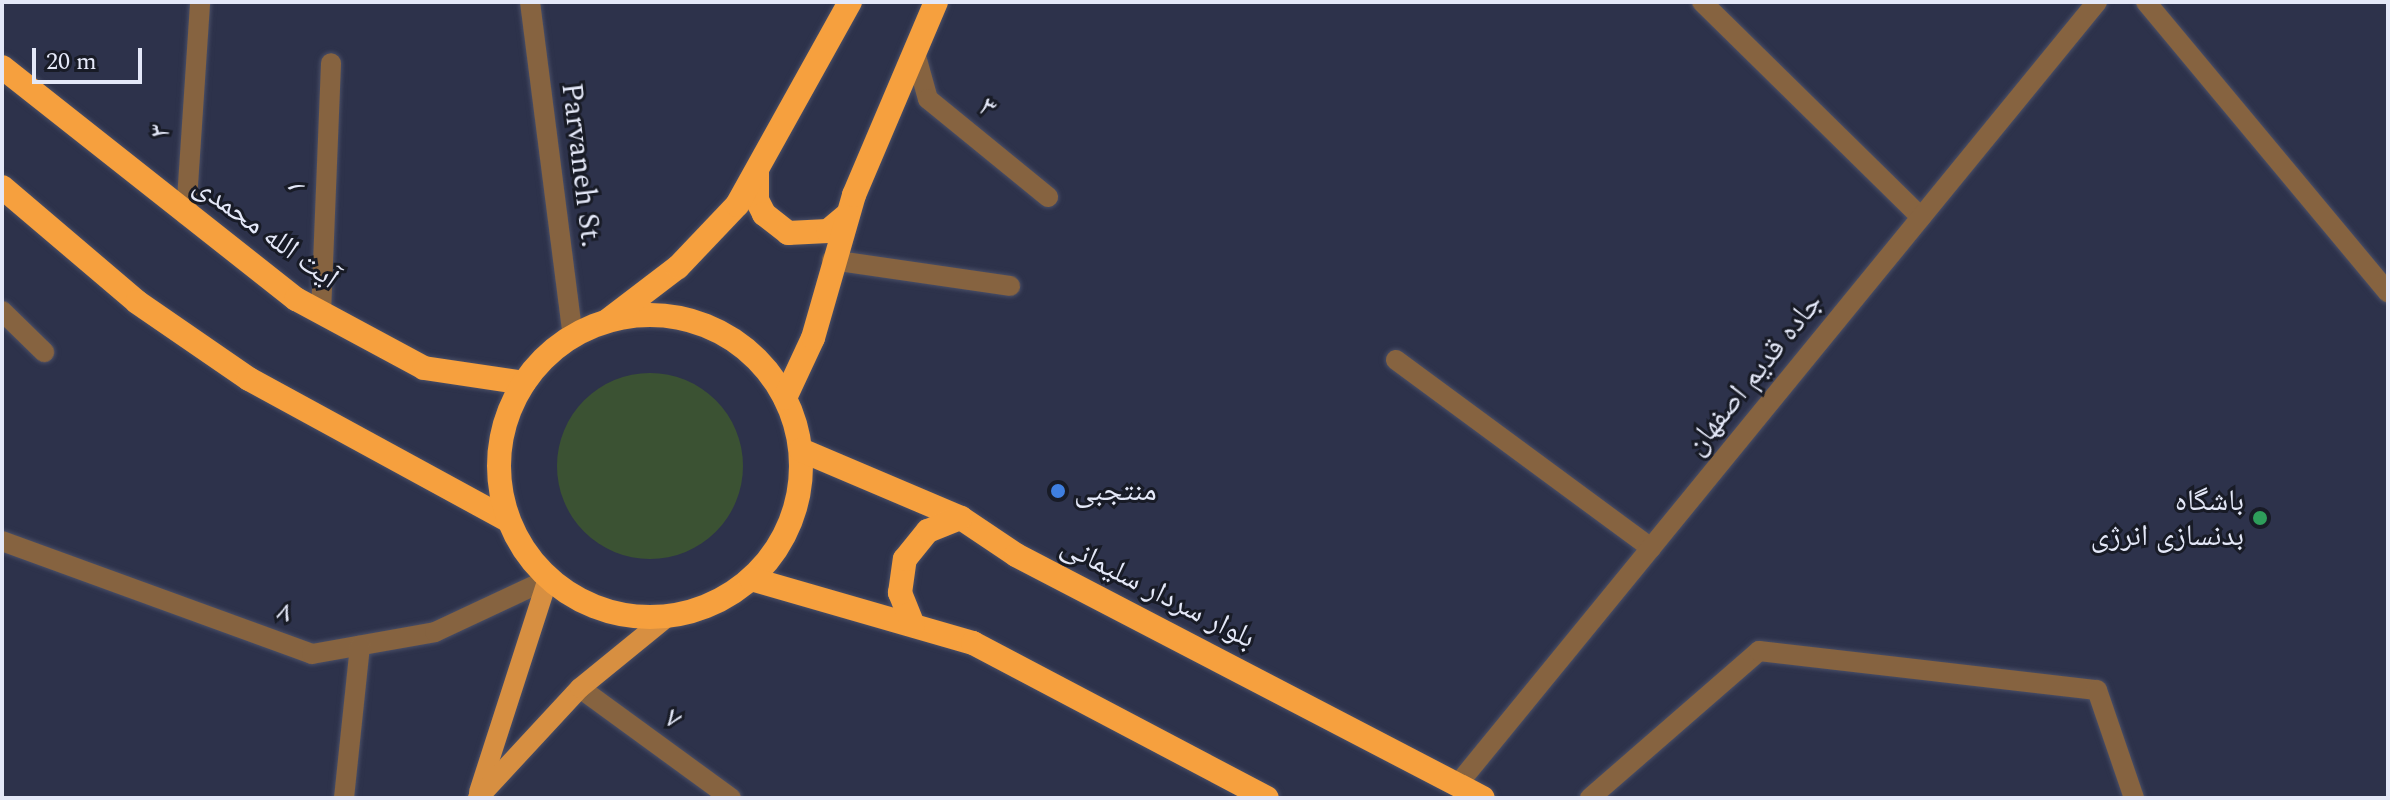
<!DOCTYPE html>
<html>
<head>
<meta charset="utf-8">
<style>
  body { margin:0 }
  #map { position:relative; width:2390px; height:800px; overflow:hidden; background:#2d324b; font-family:Spectral,"Noto Naskh Arabic",serif }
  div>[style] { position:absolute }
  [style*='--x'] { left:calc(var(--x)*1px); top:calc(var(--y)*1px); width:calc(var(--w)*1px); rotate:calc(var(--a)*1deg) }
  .green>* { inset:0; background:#3b5233 }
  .round { border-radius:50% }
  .roads { filter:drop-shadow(0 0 2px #4a4f67) drop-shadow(0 0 2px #4a4f67) }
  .minor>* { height:20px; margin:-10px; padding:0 10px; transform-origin:10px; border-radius:10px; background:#866340 }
  .major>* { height:20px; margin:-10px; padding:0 10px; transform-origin:10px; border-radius:10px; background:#d78f41 }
  .highway>* { height:24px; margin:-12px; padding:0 12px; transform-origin:12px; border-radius:12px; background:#f6a03e }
  .highway>.ring { margin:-12px; padding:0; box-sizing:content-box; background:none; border:24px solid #f6a03e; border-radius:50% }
  .dots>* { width:22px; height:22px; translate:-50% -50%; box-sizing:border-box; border:4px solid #181b26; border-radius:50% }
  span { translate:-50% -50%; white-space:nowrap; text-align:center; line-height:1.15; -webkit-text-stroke:6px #181b26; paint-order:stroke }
  .street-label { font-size:30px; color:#e4e8f8 }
  .poi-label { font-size:30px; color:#e4e8f8 }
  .left { translate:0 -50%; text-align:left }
  .right { translate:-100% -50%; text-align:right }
  .frame { position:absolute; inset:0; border:4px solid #e4e8f8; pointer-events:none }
  .scale { position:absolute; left:32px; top:48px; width:110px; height:36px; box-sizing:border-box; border:4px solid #e4e8f8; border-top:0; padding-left:10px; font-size:24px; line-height:28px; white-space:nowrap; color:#e4e8f8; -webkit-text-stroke:6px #181b26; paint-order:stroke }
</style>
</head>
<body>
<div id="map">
  <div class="green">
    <div class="round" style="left:557px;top:373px;width:186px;height:186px"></div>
  </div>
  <div class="roads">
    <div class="minor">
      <div style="--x:530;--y:2;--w:337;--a:82.7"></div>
      <div style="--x:1702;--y:2;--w:307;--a:44.5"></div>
      <div style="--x:2146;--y:2;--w:378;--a:50.2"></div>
      <div style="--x:914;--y:49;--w:52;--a:74.4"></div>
      <div style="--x:928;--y:99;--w:155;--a:39.2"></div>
      <div style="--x:186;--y:215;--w:213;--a:-86.2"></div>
      <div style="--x:832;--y:260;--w:180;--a:8.3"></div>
      <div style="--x:2;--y:311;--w:59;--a:44.3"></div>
      <div style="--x:321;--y:313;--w:250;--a:-87.7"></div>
      <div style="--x:1396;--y:360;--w:317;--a:36.4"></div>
      <div style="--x:2;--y:541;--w:330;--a:20"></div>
      <div style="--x:312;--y:654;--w:125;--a:-10.1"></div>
      <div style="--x:435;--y:632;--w:125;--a:-25.1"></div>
      <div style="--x:580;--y:688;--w:187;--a:36.1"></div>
      <div style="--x:1458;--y:784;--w:1010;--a:-50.75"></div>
      <div style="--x:344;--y:798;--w:153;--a:-84"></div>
      <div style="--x:1590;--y:798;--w:224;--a:-41"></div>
      <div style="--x:1759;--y:651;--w:340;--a:6.6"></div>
      <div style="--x:2097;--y:690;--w:114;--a:71.1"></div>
    </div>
    <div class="major">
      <div style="--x:479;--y:792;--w:224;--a:-72.1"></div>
      <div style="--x:478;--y:798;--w:150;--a:-47.2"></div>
      <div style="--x:580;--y:688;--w:112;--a:-39.2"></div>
    </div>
    <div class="highway">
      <div style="--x:2;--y:67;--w:375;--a:38.3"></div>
      <div style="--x:296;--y:299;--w:145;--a:28.3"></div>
      <div style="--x:424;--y:368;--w:101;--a:8.5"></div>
      <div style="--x:757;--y:172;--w:28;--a:90"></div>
      <div style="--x:757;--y:200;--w:16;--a:63"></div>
      <div style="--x:764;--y:214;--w:31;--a:38"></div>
      <div style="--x:788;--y:233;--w:40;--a:-2.9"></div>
      <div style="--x:828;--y:231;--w:26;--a:-40"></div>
      <div style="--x:2;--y:187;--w:177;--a:40.4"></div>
      <div style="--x:137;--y:302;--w:136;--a:34.5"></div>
      <div style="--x:249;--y:379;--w:295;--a:28.6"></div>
      <div class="ring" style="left:499px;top:315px;width:278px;height:278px"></div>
      <div style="--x:607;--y:321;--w:89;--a:-37.3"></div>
      <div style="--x:678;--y:267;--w:86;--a:-46.4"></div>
      <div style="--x:737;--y:205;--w:232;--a:-60.9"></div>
      <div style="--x:785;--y:398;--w:66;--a:-65"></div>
      <div style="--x:813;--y:338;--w:149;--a:-74"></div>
      <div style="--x:854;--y:195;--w:210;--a:-67"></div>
      <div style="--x:801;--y:450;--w:174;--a:23"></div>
      <div style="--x:961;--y:518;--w:66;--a:33.9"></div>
      <div style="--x:1016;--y:555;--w:526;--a:27.49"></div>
      <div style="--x:751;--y:579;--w:231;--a:16.1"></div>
      <div style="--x:973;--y:643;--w:332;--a:27.8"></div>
      <div style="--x:913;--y:625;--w:35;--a:-112"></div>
      <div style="--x:900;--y:593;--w:34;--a:-82"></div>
      <div style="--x:905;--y:559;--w:36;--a:-51"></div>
      <div style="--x:928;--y:531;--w:35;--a:-22"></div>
    </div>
  </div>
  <div class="dots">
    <div style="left:1058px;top:491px;background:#3f7fe0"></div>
    <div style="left:2260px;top:518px;background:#2e9e5b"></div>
  </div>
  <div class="street-label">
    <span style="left:987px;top:108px;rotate:39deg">۳</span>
    <span style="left:161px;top:131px;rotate:-86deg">۳</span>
    <span style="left:581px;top:165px;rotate:83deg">Parvaneh St.</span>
    <span style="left:296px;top:187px;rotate:-88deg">۱</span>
    <span style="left:266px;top:232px;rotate:36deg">آیت الله محمدی</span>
    <span style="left:1754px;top:374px;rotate:-51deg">جاده قدیم اصفهان</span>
    <span style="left:1158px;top:592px;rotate:27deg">بلوار سردار سلیمانی</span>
    <span style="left:285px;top:612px;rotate:20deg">۸</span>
    <span style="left:673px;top:719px;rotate:36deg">۷</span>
  </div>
  <div class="poi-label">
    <span class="left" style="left:1074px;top:491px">منتجبی</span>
    <span class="right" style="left:2244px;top:518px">باشگاه<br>بدنسازی انرژی</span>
  </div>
  <div class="frame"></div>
  <div class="scale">20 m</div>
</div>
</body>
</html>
